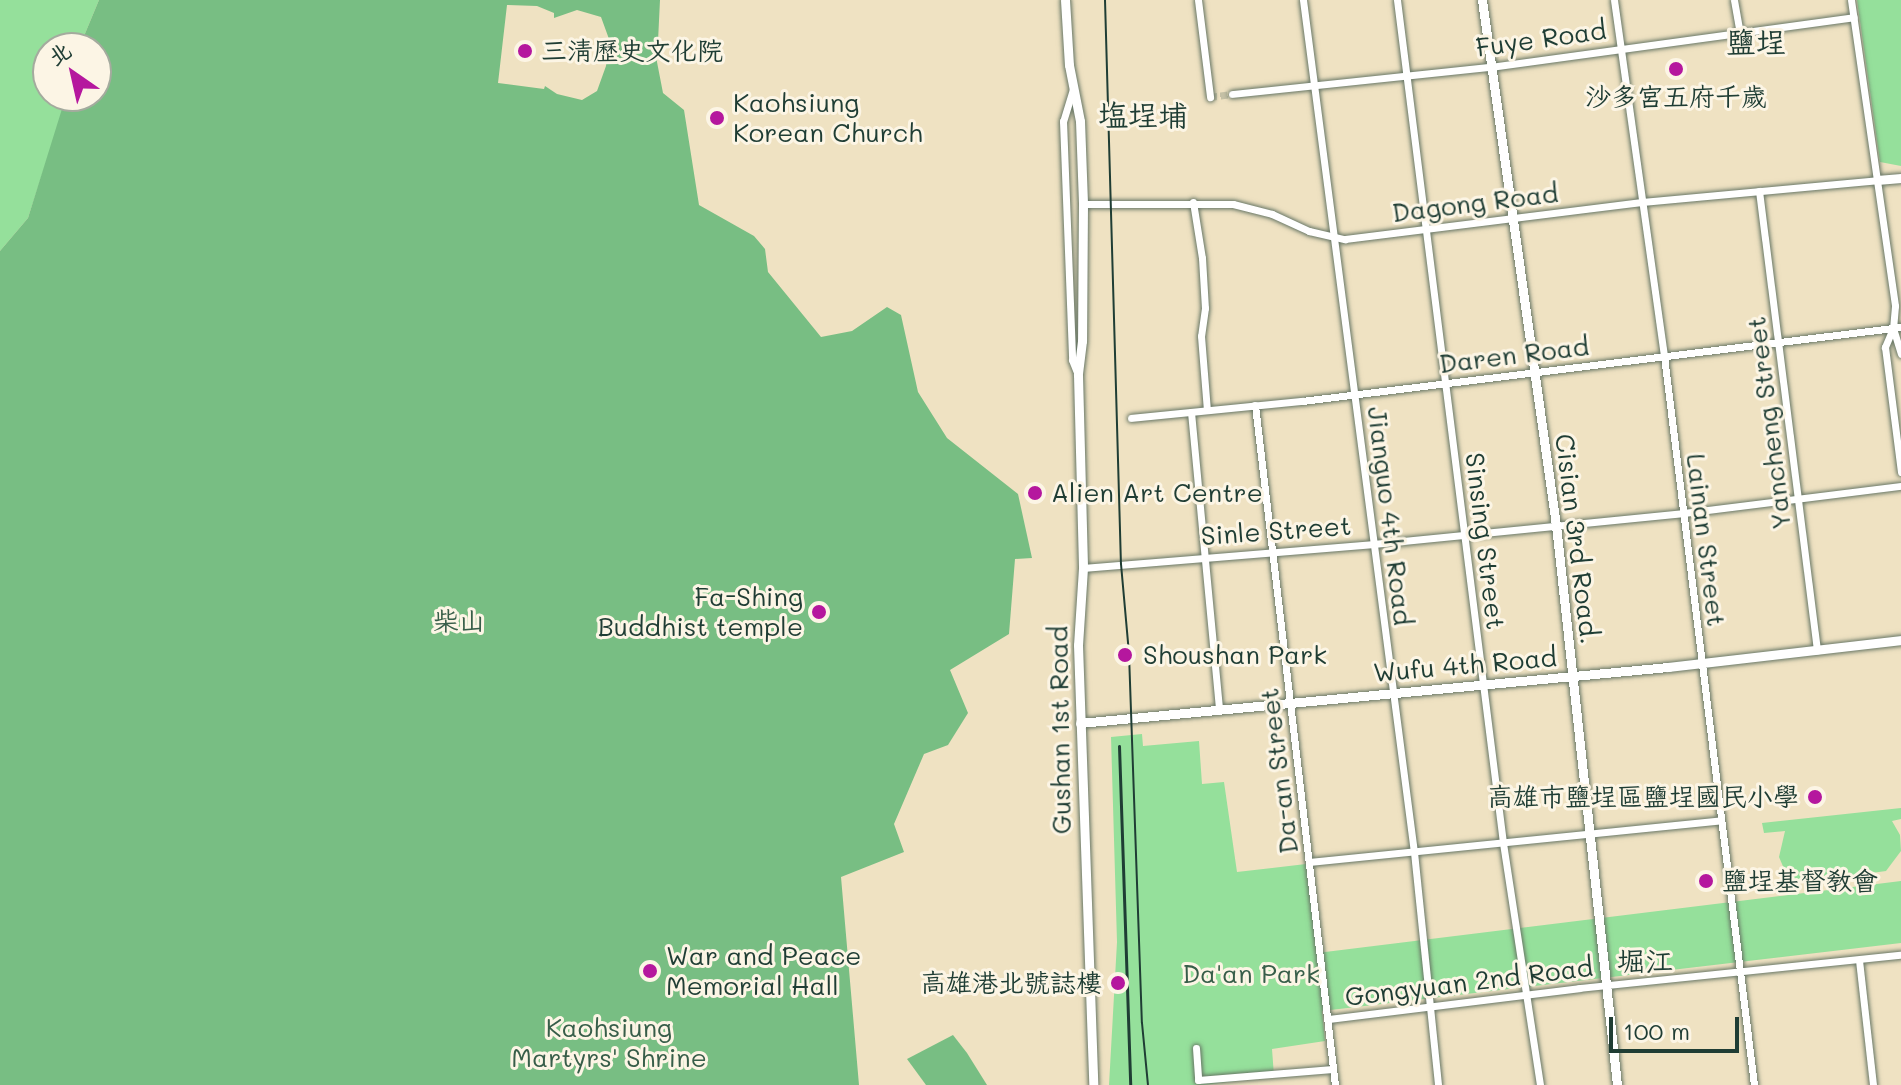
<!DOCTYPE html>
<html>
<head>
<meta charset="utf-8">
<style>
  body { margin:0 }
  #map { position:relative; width:1901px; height:1085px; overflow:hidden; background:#efe2c2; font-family:Mali,"LXGW WenKai TC",sans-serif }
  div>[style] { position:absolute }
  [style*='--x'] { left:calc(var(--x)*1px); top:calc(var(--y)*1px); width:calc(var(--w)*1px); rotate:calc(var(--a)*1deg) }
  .green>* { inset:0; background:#95e09b }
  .forest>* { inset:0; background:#78be83 }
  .minor-tunnel>* { height:7px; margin-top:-3.5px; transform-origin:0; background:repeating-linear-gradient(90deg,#c5c1a6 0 7px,transparent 0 10.5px) }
  .roads { filter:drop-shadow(0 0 2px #687766) drop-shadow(0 0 2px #687766) }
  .minor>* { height:7px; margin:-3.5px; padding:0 3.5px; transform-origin:3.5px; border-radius:3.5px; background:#fff }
  .tertiary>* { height:9px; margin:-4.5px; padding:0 4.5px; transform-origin:4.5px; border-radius:4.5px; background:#fff }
  .tram>* { height:2px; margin:-1px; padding:0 1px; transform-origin:1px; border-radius:1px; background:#1f3d34 }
  .rail>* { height:3px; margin:-1.5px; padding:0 1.5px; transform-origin:1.5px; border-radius:1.5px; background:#1f3d34 }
  .dots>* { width:22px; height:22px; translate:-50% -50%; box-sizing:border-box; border:4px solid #fcf5e5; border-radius:50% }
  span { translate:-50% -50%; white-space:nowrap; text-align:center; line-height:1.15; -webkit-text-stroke:6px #fcf5e5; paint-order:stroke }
  .street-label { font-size:26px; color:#1f3d34 }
  .poi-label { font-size:26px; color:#1f3d34 }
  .left { translate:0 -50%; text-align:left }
  .right { translate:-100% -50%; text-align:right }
  .park-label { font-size:26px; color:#375e49 }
  .neighbourhood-label { font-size:28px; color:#1f3d34 }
  .quarter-label { font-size:30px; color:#1f3d34 }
  .north { position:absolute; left:32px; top:32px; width:80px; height:80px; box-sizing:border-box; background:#fcf5e5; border:2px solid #a4ab9e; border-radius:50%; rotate:326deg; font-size:22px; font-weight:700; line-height:32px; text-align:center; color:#1f3d34 }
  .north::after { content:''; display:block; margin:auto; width:28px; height:36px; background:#b5179e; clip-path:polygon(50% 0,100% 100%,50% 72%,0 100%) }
  .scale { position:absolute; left:1609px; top:1017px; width:130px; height:36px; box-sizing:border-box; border:4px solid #1f3d34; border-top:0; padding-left:10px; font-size:24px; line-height:28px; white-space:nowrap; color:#1f3d34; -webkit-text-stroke:6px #fcf5e5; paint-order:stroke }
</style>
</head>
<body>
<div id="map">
  <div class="green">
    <div style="clip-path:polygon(0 0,99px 0,79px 48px,48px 48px,48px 96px,66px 96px,60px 119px,28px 218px,0 251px)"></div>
    <div style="clip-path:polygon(1857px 0,1901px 0,1901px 166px,1880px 162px)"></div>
    <div style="clip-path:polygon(1142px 734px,1143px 746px,1199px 741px,1202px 784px,1224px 782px,1237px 872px,1306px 864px,1317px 953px,1901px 881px,1901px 943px,1322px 1011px,1325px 1041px,1272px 1049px,1274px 1076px,1204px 1085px,1109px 1085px,1117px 942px,1111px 737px)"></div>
    <div style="clip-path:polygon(1901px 808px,1901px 819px,1892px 821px,1900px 835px,1901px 851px,1886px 871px,1799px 883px,1785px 871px,1779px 857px,1785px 831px,1764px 833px,1762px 823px)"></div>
  </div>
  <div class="forest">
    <div style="clip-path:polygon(evenodd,99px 0,660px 0,657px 62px,663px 93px,684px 110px,699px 205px,754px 236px,765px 249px,768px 272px,821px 337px,852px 331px,887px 307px,901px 315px,918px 392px,947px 438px,1018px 494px,1032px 558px,1015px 559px,1009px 634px,950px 670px,968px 713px,948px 745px,924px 754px,894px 824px,904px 852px,841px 877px,859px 1085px,0 1085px,0 251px,28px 218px,66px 96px,96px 96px,96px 48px,79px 48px,99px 0,507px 5px,537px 6px,554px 13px,554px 18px,577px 10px,601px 17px,609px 39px,606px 66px,597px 91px,582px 100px,557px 94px,545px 86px,544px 89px,498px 83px,507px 5px)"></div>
    <div style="clip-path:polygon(953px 1035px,967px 1053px,987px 1085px,926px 1085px,907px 1059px)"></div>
  </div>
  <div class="minor-tunnel">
    <div style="--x:1210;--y:97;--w:22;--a:-8"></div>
  </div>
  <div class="roads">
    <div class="minor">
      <div style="--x:1198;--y:0;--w:98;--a:82.9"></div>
      <div style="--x:1303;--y:0;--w:859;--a:82.58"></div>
      <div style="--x:1414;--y:852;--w:234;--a:84.1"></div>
      <div style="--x:1397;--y:0;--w:850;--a:82.83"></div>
      <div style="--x:1503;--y:843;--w:245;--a:81.3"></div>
      <div style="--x:1614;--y:0;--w:359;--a:82"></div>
      <div style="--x:1664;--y:356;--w:735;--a:82.96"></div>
      <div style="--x:1734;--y:0;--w:34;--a:80"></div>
      <div style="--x:1851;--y:0;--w:309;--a:81.8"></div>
      <div style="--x:1895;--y:306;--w:22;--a:95"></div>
      <div style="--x:1893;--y:328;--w:21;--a:113"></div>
      <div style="--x:1885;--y:347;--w:126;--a:82.7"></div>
      <div style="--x:1073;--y:89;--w:34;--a:107"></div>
      <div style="--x:1063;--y:121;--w:239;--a:87.8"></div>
      <div style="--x:1072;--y:360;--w:16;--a:68"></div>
      <div style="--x:1232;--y:94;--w:259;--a:-6"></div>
      <div style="--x:1490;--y:67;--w:367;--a:-7.8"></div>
      <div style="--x:1759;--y:191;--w:463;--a:82.8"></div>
      <div style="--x:1193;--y:202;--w:57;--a:80.9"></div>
      <div style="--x:1202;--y:258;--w:50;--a:86.6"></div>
      <div style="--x:1205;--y:308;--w:28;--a:98"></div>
      <div style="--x:1201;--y:336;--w:74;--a:85.4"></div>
      <div style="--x:1083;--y:204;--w:150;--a:0"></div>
      <div style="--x:1233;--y:204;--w:40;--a:14.4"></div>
      <div style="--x:1272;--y:214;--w:41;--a:24.7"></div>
      <div style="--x:1309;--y:231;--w:37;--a:13"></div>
      <div style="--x:1345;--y:239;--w:299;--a:-7.1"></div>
      <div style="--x:1642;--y:202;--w:236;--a:-5.3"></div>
      <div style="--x:1893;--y:328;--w:27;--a:73"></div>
      <div style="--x:1255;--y:405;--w:685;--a:83.29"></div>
      <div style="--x:1191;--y:412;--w:299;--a:84.6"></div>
      <div style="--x:1131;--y:418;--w:172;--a:-5.7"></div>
      <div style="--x:1302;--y:401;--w:604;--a:-7.04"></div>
      <div style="--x:1083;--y:568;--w:292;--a:-4.7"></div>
      <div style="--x:1374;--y:544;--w:311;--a:-5.7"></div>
      <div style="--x:1683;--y:513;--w:220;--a:-7.1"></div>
      <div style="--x:1310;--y:862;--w:413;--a:-5.8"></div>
      <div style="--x:1859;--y:960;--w:126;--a:83.6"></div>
      <div style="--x:1328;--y:1019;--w:253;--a:-7"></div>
      <div style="--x:1579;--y:988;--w:324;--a:-5.9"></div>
      <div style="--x:1196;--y:1048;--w:32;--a:86"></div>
      <div style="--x:1198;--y:1080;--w:135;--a:-4.7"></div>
    </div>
    <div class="tertiary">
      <div style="--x:1065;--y:0;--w:65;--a:86.5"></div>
      <div style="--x:1069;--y:65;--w:57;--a:78.9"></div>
      <div style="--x:1080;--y:121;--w:83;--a:87.9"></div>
      <div style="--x:1083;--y:204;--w:137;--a:90.4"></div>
      <div style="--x:1082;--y:341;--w:34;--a:97"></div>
      <div style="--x:1078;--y:375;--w:193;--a:88.5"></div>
      <div style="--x:1083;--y:568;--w:77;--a:93.7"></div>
      <div style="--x:1078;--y:645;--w:440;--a:88"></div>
      <div style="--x:1482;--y:0;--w:530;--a:81.98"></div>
      <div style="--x:1556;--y:525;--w:563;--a:83.78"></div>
      <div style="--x:1877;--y:180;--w:24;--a:-5"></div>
      <div style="--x:1080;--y:723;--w:591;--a:-5.44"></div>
      <div style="--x:1668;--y:667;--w:235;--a:-6.6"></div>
    </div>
  </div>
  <div class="tram">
    <div style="--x:1105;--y:0;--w:564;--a:88.38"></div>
    <div style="--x:1121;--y:564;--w:90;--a:84.9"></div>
    <div style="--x:1129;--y:654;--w:369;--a:88"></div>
    <div style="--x:1142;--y:1023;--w:62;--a:84.5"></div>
  </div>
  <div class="rail">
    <div style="--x:1119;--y:746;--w:339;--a:88.1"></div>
  </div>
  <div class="dots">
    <div style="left:525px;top:51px;background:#b5179e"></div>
    <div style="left:1676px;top:69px;background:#b5179e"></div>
    <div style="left:717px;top:118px;background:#b5179e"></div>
    <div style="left:1035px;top:493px;background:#b5179e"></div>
    <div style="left:819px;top:612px;background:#b5179e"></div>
    <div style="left:1125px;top:655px;background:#b5179e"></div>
    <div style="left:1815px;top:797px;background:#b5179e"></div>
    <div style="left:1706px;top:881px;background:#b5179e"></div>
    <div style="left:650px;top:971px;background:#b5179e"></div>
    <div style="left:1118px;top:983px;background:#b5179e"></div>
  </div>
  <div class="street-label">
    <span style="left:1541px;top:39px;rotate:-8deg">Fuye Road</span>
    <span style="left:1475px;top:203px;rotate:-7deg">Dagong Road</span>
    <span style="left:1514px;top:355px;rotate:-7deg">Daren Road</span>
    <span style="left:1769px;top:423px;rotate:-97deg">Yancheng Street</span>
    <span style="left:1390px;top:516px;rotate:83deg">Jianguo 4th Road</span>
    <span style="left:1276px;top:531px;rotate:-4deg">Sinle Street</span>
    <span style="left:1577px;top:539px;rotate:83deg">Cisian 3rd Road.</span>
    <span style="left:1706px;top:540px;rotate:83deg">Lainan Street</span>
    <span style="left:1485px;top:541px;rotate:83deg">Sinsing Street</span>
    <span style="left:1465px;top:665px;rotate:-5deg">Wufu 4th Road</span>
    <span style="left:1060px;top:730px;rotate:-91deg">Gushan 1st Road</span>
    <span style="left:1279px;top:771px;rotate:-97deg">Da-an Street</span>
    <span style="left:1469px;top:982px;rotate:-7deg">Gongyuan 2nd Road</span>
  </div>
  <div class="poi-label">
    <span class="left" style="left:541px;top:51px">三清歷史文化院</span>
    <span style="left:1676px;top:97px">沙多宮五府千歲</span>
    <span class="left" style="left:733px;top:118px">Kaohsiung<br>Korean Church</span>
    <span class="left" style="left:1051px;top:493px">Alien Art Centre</span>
    <span class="right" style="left:803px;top:612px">Fa-Shing<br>Buddhist temple</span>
    <span class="left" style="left:1143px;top:655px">Shoushan Park</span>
    <span class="right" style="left:1799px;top:797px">高雄市鹽埕區鹽埕國民小學</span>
    <span class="left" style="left:1722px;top:881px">鹽埕基督教會</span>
    <span class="left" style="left:666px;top:971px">War and Peace<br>Memorial Hall</span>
    <span class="right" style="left:1102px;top:983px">高雄港北號誌樓</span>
  </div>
  <div class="park-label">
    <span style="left:459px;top:621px">柴山</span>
    <span style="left:1251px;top:974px">Da'an Park</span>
    <span style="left:609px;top:1043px">Kaohsiung<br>Martyrs' Shrine</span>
  </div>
  <div class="neighbourhood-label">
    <span style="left:1645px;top:960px">堀江</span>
  </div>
  <div class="quarter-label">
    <span style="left:1756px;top:41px">鹽埕</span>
    <span style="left:1143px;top:114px">塩埕埔</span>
  </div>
  <div class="north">北</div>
  <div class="scale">100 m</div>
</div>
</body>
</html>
